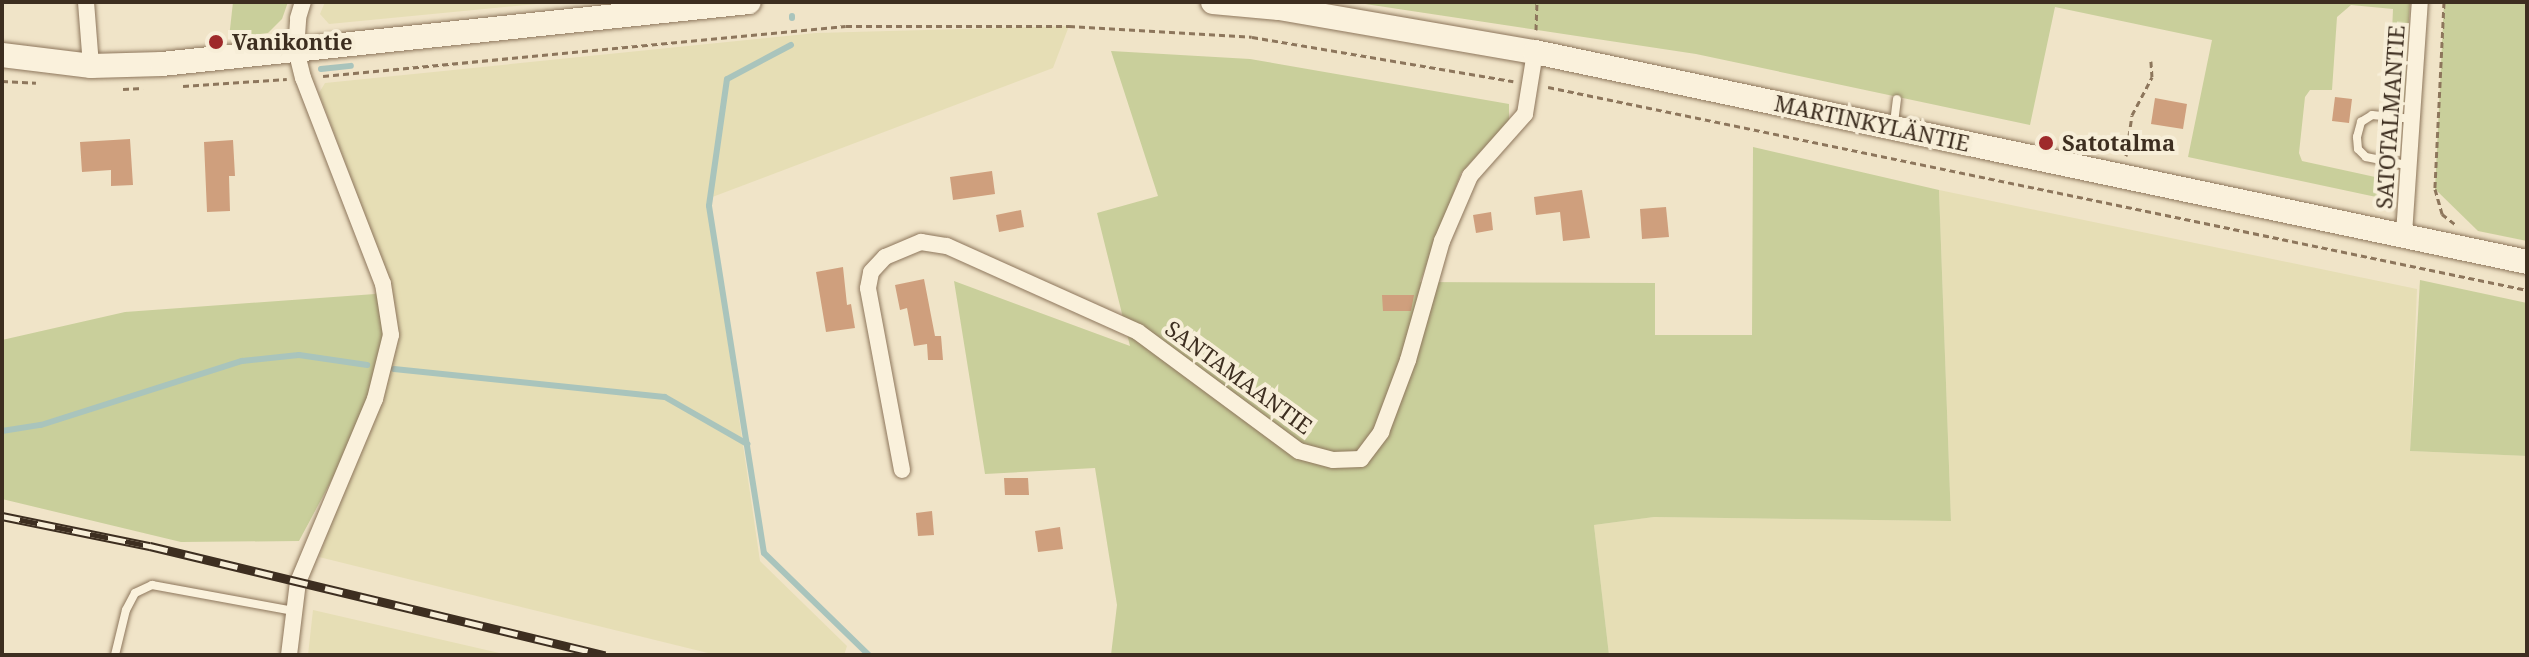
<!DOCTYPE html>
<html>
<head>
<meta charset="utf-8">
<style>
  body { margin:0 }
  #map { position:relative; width:2529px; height:657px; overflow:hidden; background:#f0e4c8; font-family:"Noto Serif",serif }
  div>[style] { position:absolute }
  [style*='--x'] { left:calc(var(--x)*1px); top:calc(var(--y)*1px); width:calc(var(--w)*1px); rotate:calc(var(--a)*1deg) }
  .farmland>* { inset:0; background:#e6deb5 }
  .green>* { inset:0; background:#c9cf9b }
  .stream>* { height:6px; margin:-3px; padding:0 3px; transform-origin:3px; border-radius:3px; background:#a9c4bc }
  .building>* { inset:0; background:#cf9f7d }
  .path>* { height:3px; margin-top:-1.5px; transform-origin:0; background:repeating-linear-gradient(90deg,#8d765c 0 6px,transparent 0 10px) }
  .roads { filter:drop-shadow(0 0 2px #8d765c) drop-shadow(0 0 2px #8d765c) }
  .lane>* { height:8px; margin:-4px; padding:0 4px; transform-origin:4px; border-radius:4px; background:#faf1dc }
  .street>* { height:16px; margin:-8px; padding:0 8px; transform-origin:8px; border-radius:8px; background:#faf1dc }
  .secondary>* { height:24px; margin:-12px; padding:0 12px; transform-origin:12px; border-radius:12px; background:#faf1dc }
  .rail>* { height:9px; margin-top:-4.5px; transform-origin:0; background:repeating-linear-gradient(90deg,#f7eed8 0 18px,#3d2e20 0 36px); box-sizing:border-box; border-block:2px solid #3d2e20 }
  .dots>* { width:22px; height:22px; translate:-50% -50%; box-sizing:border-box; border:4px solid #f7eed8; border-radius:50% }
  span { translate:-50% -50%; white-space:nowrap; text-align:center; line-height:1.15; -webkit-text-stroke:8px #f7eed8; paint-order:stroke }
  .poi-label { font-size:22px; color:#3d2e20; font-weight:700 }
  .left { translate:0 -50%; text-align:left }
  .street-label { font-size:22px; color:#3d2e20 }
  .frame { position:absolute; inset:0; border:4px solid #3d2e20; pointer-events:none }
</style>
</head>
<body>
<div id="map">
  <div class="farmland">
    <div style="clip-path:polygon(325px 2px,558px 2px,329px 24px,320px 14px)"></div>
    <div style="clip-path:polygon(1069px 26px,1053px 68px,707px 199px,760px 561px,847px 646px,844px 655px,716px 655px,319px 557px,375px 399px,383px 284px,358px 197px,319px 93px,325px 83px,816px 33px)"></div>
    <div style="clip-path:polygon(1939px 190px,2417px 289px,2410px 451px,2527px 456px,2527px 655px,1609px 655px,1594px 525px,1654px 517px,1951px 521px)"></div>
    <div style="clip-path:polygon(313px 610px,508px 655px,308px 655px)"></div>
  </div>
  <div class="green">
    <div style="clip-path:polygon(233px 2px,288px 2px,282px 19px,268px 33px,229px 38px)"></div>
    <div style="clip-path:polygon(1352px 2px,2410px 2px,2404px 103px,2389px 101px,2393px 9px,2351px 5px,2337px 17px,2332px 90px,2310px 90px,2305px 97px,2299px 153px,2302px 161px,2398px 182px,2395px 201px,2188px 157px,2212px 40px,2055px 7px,2030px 125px,1696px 54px)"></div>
    <div style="clip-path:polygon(2444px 2px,2527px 2px,2527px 241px,2478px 231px,2435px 189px)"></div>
    <div style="clip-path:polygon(1111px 51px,1250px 59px,1509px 104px,1509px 120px,1461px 173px,1420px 282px,1655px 283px,1655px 335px,1752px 335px,1753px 147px,1939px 190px,1951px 521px,1654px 517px,1594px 525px,1609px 655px,1111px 655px,1117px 605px,1095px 468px,985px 474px,954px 281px,1130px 346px,1097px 213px,1158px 196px)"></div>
    <div style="clip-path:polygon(2420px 280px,2527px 303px,2527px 456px,2410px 451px)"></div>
    <div style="clip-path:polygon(383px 284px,391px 335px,375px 399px,299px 541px,181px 542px,2px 499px,2px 340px,125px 312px,375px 294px)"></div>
  </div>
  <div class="stream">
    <div style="--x:792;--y:18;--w:2;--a:-90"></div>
    <div style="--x:791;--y:45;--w:72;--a:152"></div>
    <div style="--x:727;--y:79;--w:128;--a:98.1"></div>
    <div style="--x:709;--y:206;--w:351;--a:81"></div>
    <div style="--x:764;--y:553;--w:146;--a:44.2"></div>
    <div style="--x:321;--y:69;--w:30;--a:-6"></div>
    <div style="--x:394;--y:369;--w:272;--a:5.9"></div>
    <div style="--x:665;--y:397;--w:95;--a:29.8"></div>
    <div style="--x:2;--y:431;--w:39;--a:-9"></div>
    <div style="--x:41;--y:425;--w:211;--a:-17.7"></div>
    <div style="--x:242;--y:361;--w:57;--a:-6"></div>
    <div style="--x:299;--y:355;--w:69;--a:8.4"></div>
  </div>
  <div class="building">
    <div style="clip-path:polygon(2335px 97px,2352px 99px,2349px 123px,2332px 121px)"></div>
    <div style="clip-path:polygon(2155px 98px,2187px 104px,2183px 129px,2151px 124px)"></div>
    <div style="clip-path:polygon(130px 139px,133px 185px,111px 186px,111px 170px,82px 172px,80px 142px)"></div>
    <div style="clip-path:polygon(233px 140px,235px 176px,229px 176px,230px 211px,207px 212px,204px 142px)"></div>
    <div style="clip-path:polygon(992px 171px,995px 194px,953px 200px,950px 177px)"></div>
    <div style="clip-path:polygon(1582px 190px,1590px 238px,1563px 241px,1560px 212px,1536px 215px,1534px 197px)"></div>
    <div style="clip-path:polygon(1666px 207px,1669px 237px,1642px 239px,1640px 209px)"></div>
    <div style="clip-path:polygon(1021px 210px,1024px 227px,999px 232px,996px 215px)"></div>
    <div style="clip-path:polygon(1491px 212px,1493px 230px,1476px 233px,1473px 215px)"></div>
    <div style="clip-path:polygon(843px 267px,847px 305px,851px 304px,855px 328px,826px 332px,816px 272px)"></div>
    <div style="clip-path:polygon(924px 279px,935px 336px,941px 336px,943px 360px,928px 360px,927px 344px,914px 346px,907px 308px,900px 310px,895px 285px)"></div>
    <div style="clip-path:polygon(1382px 295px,1414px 295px,1411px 311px,1383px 311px)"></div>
    <div style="clip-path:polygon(1004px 478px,1028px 478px,1029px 495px,1005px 495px)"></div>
    <div style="clip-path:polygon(932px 511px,934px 535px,918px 536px,916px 513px)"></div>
    <div style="clip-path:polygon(1060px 527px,1063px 549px,1038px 552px,1035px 531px)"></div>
  </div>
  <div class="path">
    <div style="--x:2444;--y:2;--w:187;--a:92.8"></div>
    <div style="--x:2435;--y:189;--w:26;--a:74"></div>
    <div style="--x:2442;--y:214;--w:16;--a:38"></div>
    <div style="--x:1536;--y:30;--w:28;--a:-88"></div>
    <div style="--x:323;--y:76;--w:525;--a:-5.46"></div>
    <div style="--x:846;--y:26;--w:223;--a:0"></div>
    <div style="--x:1069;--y:26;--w:183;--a:3.4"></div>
    <div style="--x:1252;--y:37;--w:265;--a:9.6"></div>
    <div style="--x:2;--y:81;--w:34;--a:3"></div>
    <div style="--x:183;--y:86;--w:104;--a:-3.9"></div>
    <div style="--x:1548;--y:87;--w:1000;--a:11.71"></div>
    <div style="--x:123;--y:89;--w:20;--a:-3"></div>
    <div style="--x:2126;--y:156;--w:41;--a:-81.7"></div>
    <div style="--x:2132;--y:115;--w:43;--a:-62.2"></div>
    <div style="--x:2152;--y:77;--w:16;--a:-94"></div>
  </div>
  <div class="roads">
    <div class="lane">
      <div style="--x:1894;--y:123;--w:24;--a:-83"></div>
      <div style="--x:2411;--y:166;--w:46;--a:-168.7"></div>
      <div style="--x:2366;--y:157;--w:11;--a:-135"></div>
      <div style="--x:2358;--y:149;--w:12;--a:-95"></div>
      <div style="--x:2357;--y:137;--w:16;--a:-75"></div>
      <div style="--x:2361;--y:122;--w:13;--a:-32"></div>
      <div style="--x:2372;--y:115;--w:41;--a:5.6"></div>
      <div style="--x:115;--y:655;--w:46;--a:-76.3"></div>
      <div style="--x:126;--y:610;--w:19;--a:-62"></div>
      <div style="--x:135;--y:593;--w:19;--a:-25"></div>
      <div style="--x:152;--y:585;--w:144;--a:10.4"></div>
    </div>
    <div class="street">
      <div style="--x:86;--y:2;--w:64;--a:85.5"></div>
      <div style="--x:2404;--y:234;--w:233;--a:-86.1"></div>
      <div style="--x:902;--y:470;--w:185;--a:-100.6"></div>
      <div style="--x:868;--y:288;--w:16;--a:-79"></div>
      <div style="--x:871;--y:272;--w:21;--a:-47"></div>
      <div style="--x:885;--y:257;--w:39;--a:-23"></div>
      <div style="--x:921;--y:242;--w:26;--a:9"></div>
      <div style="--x:947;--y:246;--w:209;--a:24.2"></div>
      <div style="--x:1138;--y:332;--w:200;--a:36.5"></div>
      <div style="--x:1299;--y:451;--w:35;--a:15"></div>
      <div style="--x:1333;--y:460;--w:28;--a:-2"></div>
      <div style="--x:1361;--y:459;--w:34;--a:-53"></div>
      <div style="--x:1381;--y:432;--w:77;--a:-69.4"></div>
      <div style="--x:1408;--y:360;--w:124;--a:-74.1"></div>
      <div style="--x:1442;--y:241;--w:71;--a:-66.7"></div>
      <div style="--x:1470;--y:176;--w:83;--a:-48.4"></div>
      <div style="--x:1525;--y:114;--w:63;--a:-80.8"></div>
      <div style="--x:289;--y:655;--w:74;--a:-83"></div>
      <div style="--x:298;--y:582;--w:199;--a:-67.2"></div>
      <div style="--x:375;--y:399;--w:66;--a:-76"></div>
      <div style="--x:391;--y:335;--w:52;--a:-98.9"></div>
      <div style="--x:383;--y:284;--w:221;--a:-111.2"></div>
      <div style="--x:303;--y:78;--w:29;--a:-104"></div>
      <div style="--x:296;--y:50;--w:32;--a:-86"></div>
      <div style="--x:298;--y:18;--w:17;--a:-73"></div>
    </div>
    <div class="secondary">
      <div style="--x:1213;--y:2;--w:66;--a:5.2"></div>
      <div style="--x:1279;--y:8;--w:260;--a:9.8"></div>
      <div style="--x:1535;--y:52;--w:1014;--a:11.95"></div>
      <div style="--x:2;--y:55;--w:90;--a:7"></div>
      <div style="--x:91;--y:66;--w:71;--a:-1.6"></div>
      <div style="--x:162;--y:64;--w:590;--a:-6.03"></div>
    </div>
  </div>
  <div class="rail">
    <div style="--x:2;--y:516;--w:151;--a:11.5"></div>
    <div style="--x:150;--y:546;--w:468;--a:13.5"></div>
  </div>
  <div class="dots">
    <div style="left:216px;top:42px;background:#9e2a2b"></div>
    <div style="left:2046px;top:143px;background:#9e2a2b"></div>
  </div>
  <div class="poi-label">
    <span class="left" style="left:232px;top:42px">Vanikontie</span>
    <span class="left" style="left:2062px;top:143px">Satotalma</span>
  </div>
  <div class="street-label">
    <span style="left:2390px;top:117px;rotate:-86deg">SATOTALMANTIE</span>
    <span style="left:1872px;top:123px;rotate:12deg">MARTINKYLÄNTIE</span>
    <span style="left:1239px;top:377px;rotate:36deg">SANTAMAANTIE</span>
  </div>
  <div class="frame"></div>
</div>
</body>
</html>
